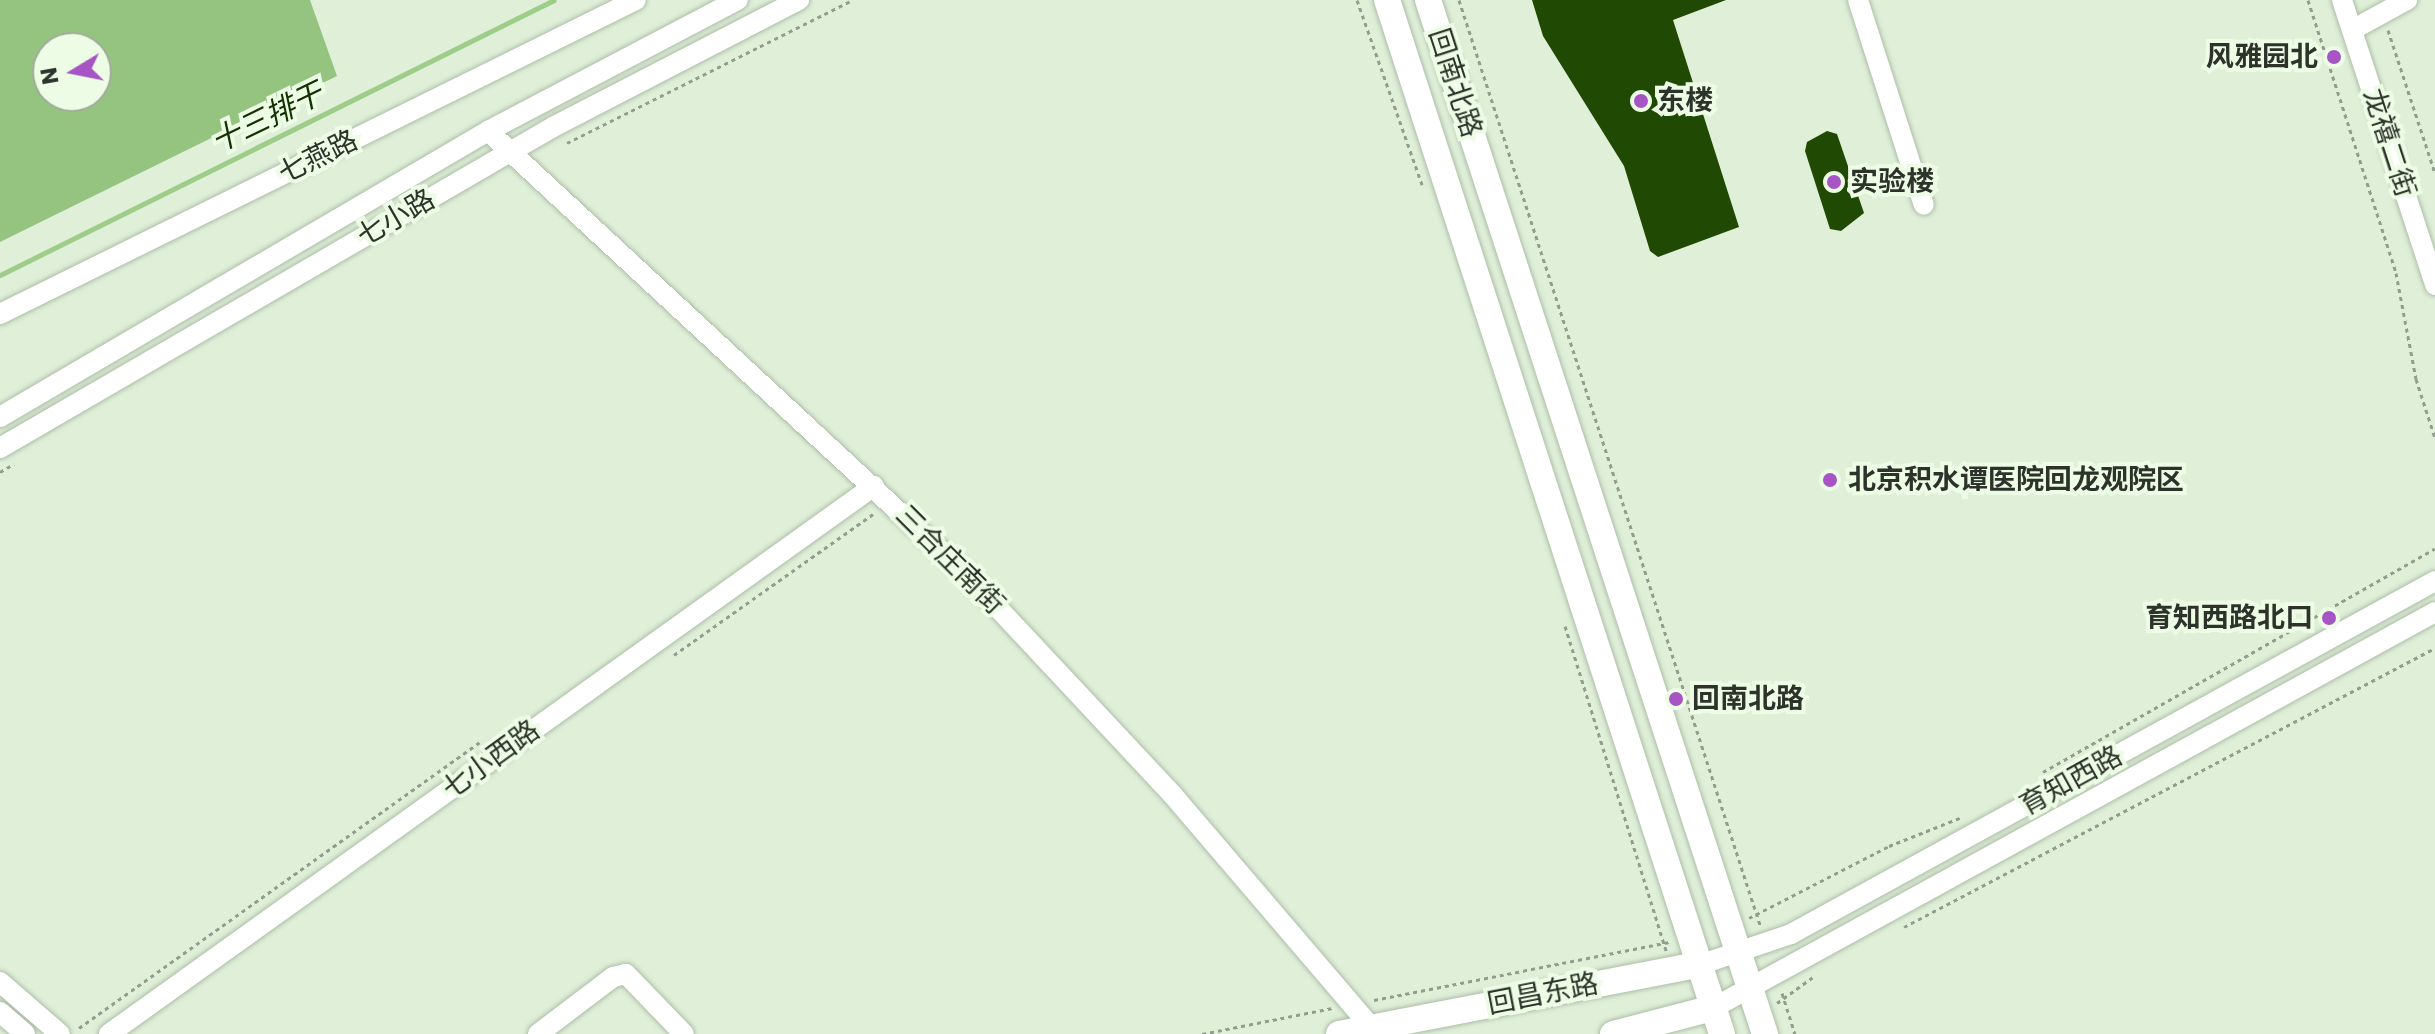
<!DOCTYPE html>
<html>
<head>
<meta charset="utf-8">
<style>
  body { margin:0 }
  #map { position:relative; width:2435px; height:1034px; overflow:hidden; background:#dfefd8; font-family:Poppins,"Noto Sans SC",sans-serif }
  div>[style] { position:absolute }
  [style*='--x'] { left:calc(var(--x)*1px); top:calc(var(--y)*1px); width:calc(var(--w)*1px); rotate:calc(var(--a)*1deg) }
  .forest>* { inset:0; background:#95c380 }
  .stream>* { height:5px; margin:-2.5px; padding:0 2.5px; transform-origin:2.5px; border-radius:2.5px; background:#9ecd89 }
  .building>* { inset:0; background:#204904 }
  .path>* { height:3px; margin-top:-1.5px; transform-origin:0; background:repeating-linear-gradient(90deg,#929e8d 0 4px,transparent 0 8px) }
  .roads { filter:drop-shadow(0 0 2px #adbda7) drop-shadow(0 0 2px #adbda7) }
  .minor>* { height:20px; margin:-10px; padding:0 10px; transform-origin:10px; border-radius:10px; background:#fff }
  .major>* { height:26px; margin:-13px; padding:0 13px; transform-origin:13px; border-radius:13px; background:#fff }
  .dots>* { width:22px; height:22px; translate:-50% -50%; box-sizing:border-box; border:4px solid #ecfce5; border-radius:50% }
  span { translate:-50% -50%; white-space:nowrap; text-align:center; line-height:1.15; -webkit-text-stroke:8px #ecfce5; paint-order:stroke }
  .poi-label { font-size:28px; color:#2d332b; font-weight:700 }
  .right { translate:-100% -50%; text-align:right }
  .left { translate:0 -50%; text-align:left }
  .street-label { font-size:28px; color:#2d332b }
  .water-label { font-size:30px; color:#143102; font-style:italic }
  .north { position:absolute; left:32px; top:32px; width:80px; height:80px; box-sizing:border-box; background:#ecfce5; border:2px solid #a0ac9b; border-radius:50%; rotate:260deg; font-size:22px; font-weight:700; line-height:32px; text-align:center; color:#2d332b }
  .north::after { content:''; display:block; margin:auto; width:28px; height:36px; background:#a755c5; clip-path:polygon(50% 0,100% 100%,50% 72%,0 100%) }
</style>
</head>
<body>
<div id="map">
  <div class="forest">
    <div style="clip-path:polygon(evenodd,0 0,310px 0,337px 76px,0 242px,0 0,48px 48px,96px 48px,96px 96px,48px 96px,48px 48px)"></div>
  </div>
  <div class="stream">
    <div style="--x:0;--y:275;--w:618;--a:-26.4"></div>
  </div>
  <div class="building">
    <div style="clip-path:polygon(1532px 0,1726px 0,1673px 20px,1739px 227px,1658px 257px,1650px 251px,1624px 166px,1543px 36px)"></div>
    <div style="clip-path:polygon(1827px 131px,1837px 134px,1864px 213px,1841px 231px,1830px 229px,1805px 151px,1807px 142px)"></div>
  </div>
  <div class="path">
    <div style="--x:1357;--y:0;--w:196;--a:70.6"></div>
    <div style="--x:1459;--y:0;--w:973;--a:71.97"></div>
    <div style="--x:2308;--y:0;--w:287;--a:72.1"></div>
    <div style="--x:2396;--y:273;--w:108;--a:79.3"></div>
    <div style="--x:2416;--y:379;--w:62;--a:72.1"></div>
    <div style="--x:2388;--y:30;--w:151;--a:71.8"></div>
    <div style="--x:567;--y:143;--w:319;--a:-26.6"></div>
    <div style="--x:0;--y:472;--w:16;--a:-30"></div>
    <div style="--x:1565;--y:626;--w:340;--a:72.7"></div>
    <div style="--x:674;--y:655;--w:244;--a:-35.3"></div>
    <div style="--x:2043;--y:772;--w:451;--a:-29.7"></div>
    <div style="--x:1749;--y:918;--w:157;--a:-27.2"></div>
    <div style="--x:1889;--y:846;--w:79;--a:-21.7"></div>
    <div style="--x:1904;--y:927;--w:600;--a:-27.72"></div>
    <div style="--x:1782;--y:993;--w:43;--a:72.4"></div>
    <div style="--x:1374;--y:1000;--w:301;--a:-11.1"></div>
    <div style="--x:1777;--y:1003;--w:44;--a:-35.8"></div>
    <div style="--x:79;--y:1028;--w:496;--a:-35.5"></div>
    <div style="--x:1202;--y:1034;--w:133;--a:-11.3"></div>
  </div>
  <div class="roads">
    <div class="minor">
      <div style="--x:1858;--y:0;--w:215;--a:72.2"></div>
      <div style="--x:2342;--y:0;--w:300;--a:71.9"></div>
      <div style="--x:2352;--y:30;--w:63;--a:-28.6"></div>
      <div style="--x:488;--y:131;--w:653;--a:42.83"></div>
      <div style="--x:967;--y:575;--w:300;--a:46.9"></div>
      <div style="--x:1172;--y:794;--w:308;--a:49.5"></div>
      <div style="--x:0;--y:314;--w:709;--a:-26.28"></div>
      <div style="--x:0;--y:417;--w:566;--a:-30.37"></div>
      <div style="--x:488;--y:131;--w:282;--a:-27.7"></div>
      <div style="--x:0;--y:448;--w:639;--a:-30.13"></div>
      <div style="--x:553;--y:127;--w:277;--a:-27.3"></div>
      <div style="--x:1699;--y:965;--w:97;--a:-18.6"></div>
      <div style="--x:1791;--y:934;--w:734;--a:-28.73"></div>
      <div style="--x:0;--y:982;--w:79;--a:40.9"></div>
      <div style="--x:1713;--y:1008;--w:823;--a:-28.74"></div>
      <div style="--x:0;--y:1012;--w:33;--a:41"></div>
      <div style="--x:109;--y:1034;--w:941;--a:-35.62"></div>
      <div style="--x:538;--y:1034;--w:94;--a:-37.2"></div>
      <div style="--x:613;--y:977;--w:13;--a:-13"></div>
      <div style="--x:626;--y:974;--w:83;--a:46"></div>
    </div>
    <div class="major">
      <div style="--x:1387;--y:0;--w:1087;--a:72.05"></div>
      <div style="--x:1428;--y:0;--w:1088;--a:71.95"></div>
      <div style="--x:1339;--y:1034;--w:367;--a:-10.9"></div>
      <div style="--x:1613;--y:1034;--w:103;--a:-14.6"></div>
    </div>
  </div>
  <div class="dots">
    <div style="left:2334px;top:57px;background:#a755c5"></div>
    <div style="left:1641px;top:101px;background:#a755c5"></div>
    <div style="left:1834px;top:182px;background:#a755c5"></div>
    <div style="left:1830px;top:480px;background:#a755c5"></div>
    <div style="left:2329px;top:618px;background:#a755c5"></div>
    <div style="left:1676px;top:699px;background:#a755c5"></div>
  </div>
  <div class="poi-label">
    <span class="right" style="left:2318px;top:57px">风雅园北</span>
    <span class="left" style="left:1657px;top:101px">东楼</span>
    <span class="left" style="left:1850px;top:182px">实验楼</span>
    <span class="left" style="left:1848px;top:480px">北京积水谭医院回龙观院区</span>
    <span class="right" style="left:2313px;top:618px">育知西路北口</span>
    <span class="left" style="left:1692px;top:699px">回南北路</span>
  </div>
  <div class="street-label">
    <span style="left:1455px;top:83px;rotate:72deg">回南北路</span>
    <span style="left:2389px;top:143px;rotate:72deg">龙禧二街</span>
    <span style="left:318px;top:157px;rotate:-26deg">七燕路</span>
    <span style="left:396px;top:218px;rotate:-30deg">七小路</span>
    <span style="left:950px;top:560px;rotate:45deg">三合庄南街</span>
    <span style="left:491px;top:760px;rotate:-36deg">七小西路</span>
    <span style="left:2071px;top:781px;rotate:-29deg">育知西路</span>
    <span style="left:1543px;top:994px;rotate:-11deg">回昌东路</span>
  </div>
  <div class="water-label">
    <span style="left:267px;top:118px;rotate:-26deg">十三排干</span>
  </div>
  <div class="north">N</div>
</div>
</body>
</html>
